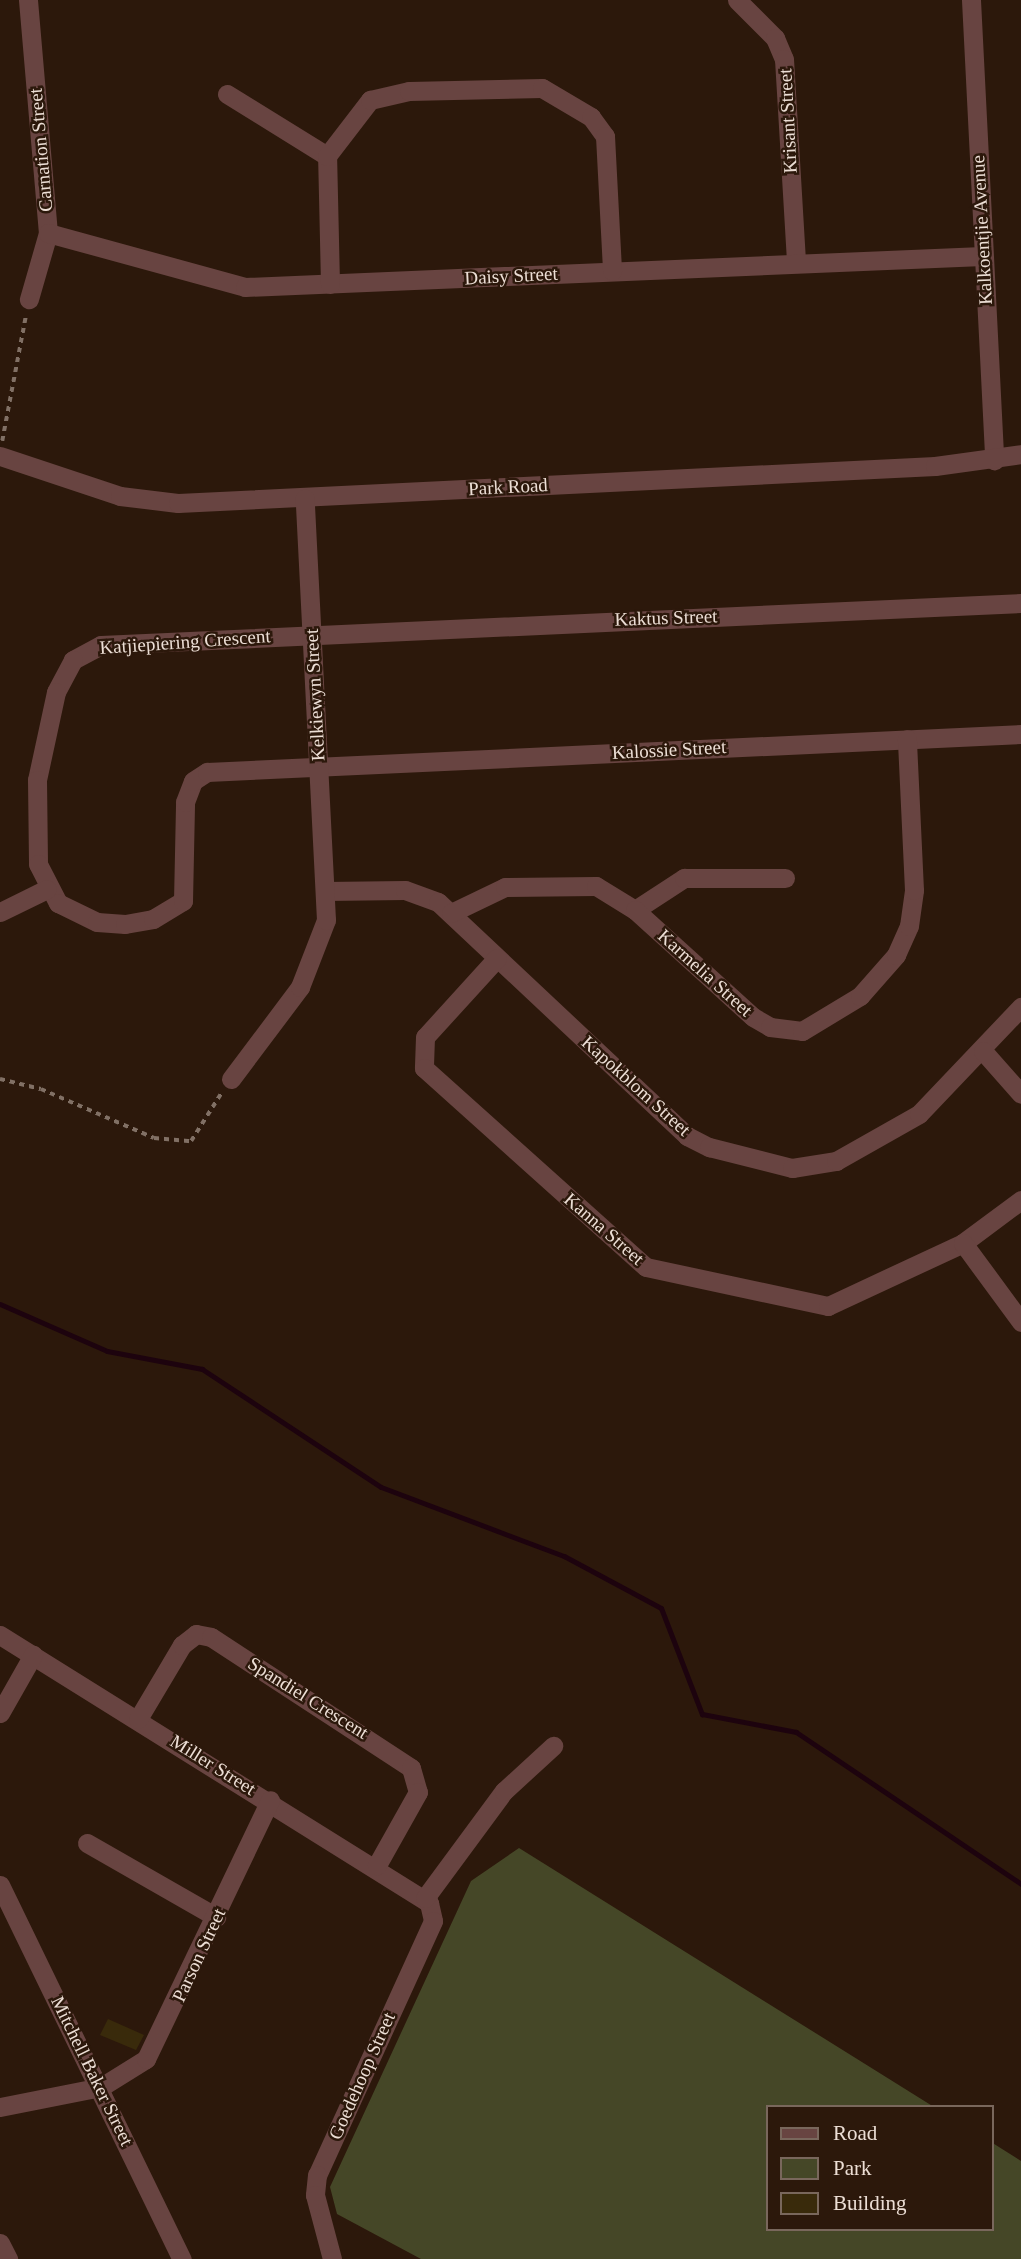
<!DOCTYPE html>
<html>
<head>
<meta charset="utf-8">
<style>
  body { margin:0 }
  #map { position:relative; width:1021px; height:2259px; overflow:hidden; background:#2c180b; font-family:"Times New Roman",serif }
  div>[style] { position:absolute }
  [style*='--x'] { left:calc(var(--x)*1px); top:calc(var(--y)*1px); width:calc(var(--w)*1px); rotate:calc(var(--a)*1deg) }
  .green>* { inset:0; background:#454727 }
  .stream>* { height:5px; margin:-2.5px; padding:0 2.5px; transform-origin:2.5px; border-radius:2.5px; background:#1d030e }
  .building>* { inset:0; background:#392a0b }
  .path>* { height:3.5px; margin-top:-1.75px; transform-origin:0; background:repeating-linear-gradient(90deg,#817065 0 5px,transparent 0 10px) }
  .minor>* { height:19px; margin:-9.5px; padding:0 9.5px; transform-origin:9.5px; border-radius:9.5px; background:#684441 }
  span { translate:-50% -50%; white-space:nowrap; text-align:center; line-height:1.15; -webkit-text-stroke:5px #2c180b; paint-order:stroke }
  .street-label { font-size:19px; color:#ecded5 }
  .legend { position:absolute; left:766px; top:2105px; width:228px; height:126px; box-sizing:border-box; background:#2c180b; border:2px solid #79675c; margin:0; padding:9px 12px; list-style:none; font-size:21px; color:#ecded5 }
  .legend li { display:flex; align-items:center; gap:14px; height:35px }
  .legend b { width:35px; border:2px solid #79675c }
</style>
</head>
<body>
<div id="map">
  <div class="green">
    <div style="clip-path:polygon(519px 1848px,934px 2107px,767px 2107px,767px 2229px,991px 2229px,991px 2142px,1021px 2161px,1021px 2259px,421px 2259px,337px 2214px,330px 2187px,471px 1881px)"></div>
  </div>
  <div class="stream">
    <div style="--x:0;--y:1304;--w:117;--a:23.7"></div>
    <div style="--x:107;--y:1351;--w:97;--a:10.7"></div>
    <div style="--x:202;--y:1369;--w:214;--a:33.4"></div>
    <div style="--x:381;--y:1487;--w:196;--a:20.7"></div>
    <div style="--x:564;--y:1556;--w:110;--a:28.2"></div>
    <div style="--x:661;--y:1608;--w:114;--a:68.9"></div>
    <div style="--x:702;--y:1714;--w:96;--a:10.8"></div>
    <div style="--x:796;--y:1732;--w:272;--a:34"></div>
  </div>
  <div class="building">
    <div style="clip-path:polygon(108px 2019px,144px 2035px,136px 2050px,100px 2035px)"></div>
  </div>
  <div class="path">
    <div style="--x:2;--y:441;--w:129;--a:-79.3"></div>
    <div style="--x:0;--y:1079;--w:42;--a:13.7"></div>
    <div style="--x:41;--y:1089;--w:123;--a:23.4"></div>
    <div style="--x:154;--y:1138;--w:37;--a:5"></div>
    <div style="--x:191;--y:1141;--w:58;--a:-57.7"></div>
  </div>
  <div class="minor">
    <div style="--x:28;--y:0;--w:234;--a:85.1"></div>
    <div style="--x:48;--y:233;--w:69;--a:106.1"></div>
    <div style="--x:737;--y:0;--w:54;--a:45"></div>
    <div style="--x:775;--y:38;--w:23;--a:67"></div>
    <div style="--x:784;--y:59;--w:201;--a:86.6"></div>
    <div style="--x:971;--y:0;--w:461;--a:87.1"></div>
    <div style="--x:227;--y:94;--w:118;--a:31.8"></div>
    <div style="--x:48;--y:233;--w:204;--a:15.3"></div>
    <div style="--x:245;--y:287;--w:738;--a:-2.41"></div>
    <div style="--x:330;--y:284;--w:128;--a:-91.3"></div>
    <div style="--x:327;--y:156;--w:71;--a:-52.5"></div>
    <div style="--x:370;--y:100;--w:40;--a:-13"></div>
    <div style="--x:409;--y:91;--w:133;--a:-1.3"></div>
    <div style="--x:542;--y:88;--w:57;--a:30.6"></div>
    <div style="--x:591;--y:117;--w:24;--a:54"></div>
    <div style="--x:605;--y:136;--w:135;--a:87"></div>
    <div style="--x:0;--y:456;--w:126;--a:18.4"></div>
    <div style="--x:120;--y:496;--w:58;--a:6.9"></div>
    <div style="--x:178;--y:503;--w:758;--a:-2.8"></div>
    <div style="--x:935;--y:466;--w:87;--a:-7.9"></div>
    <div style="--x:1021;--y:603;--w:921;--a:177.39"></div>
    <div style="--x:101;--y:645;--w:32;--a:152"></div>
    <div style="--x:73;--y:660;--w:36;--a:118"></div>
    <div style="--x:56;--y:692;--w:90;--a:102.2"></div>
    <div style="--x:37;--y:780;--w:84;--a:89.3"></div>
    <div style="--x:38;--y:864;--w:44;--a:62.9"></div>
    <div style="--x:58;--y:903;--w:43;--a:26"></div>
    <div style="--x:97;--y:922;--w:28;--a:4"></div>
    <div style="--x:125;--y:924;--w:28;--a:-10"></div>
    <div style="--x:153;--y:919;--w:35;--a:-31"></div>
    <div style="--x:183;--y:901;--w:99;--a:-88.8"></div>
    <div style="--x:185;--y:802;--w:22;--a:-69"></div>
    <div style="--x:193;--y:781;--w:17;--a:-33"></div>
    <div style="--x:207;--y:772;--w:815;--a:-2.67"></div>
    <div style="--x:325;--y:891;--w:80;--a:-0.7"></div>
    <div style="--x:405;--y:890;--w:35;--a:20"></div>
    <div style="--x:438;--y:902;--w:342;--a:43.2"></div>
    <div style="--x:687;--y:1136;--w:25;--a:27"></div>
    <div style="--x:709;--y:1147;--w:86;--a:14.2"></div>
    <div style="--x:792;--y:1168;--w:45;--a:-9"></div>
    <div style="--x:836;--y:1161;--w:95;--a:-29.5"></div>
    <div style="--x:919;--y:1114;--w:148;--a:-46.4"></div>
    <div style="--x:635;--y:910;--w:59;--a:-33.1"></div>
    <div style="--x:684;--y:878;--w:101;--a:0"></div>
    <div style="--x:0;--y:912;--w:52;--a:-26.1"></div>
    <div style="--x:451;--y:913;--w:60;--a:-25.7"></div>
    <div style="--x:505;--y:887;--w:91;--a:-0.6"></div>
    <div style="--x:596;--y:886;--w:46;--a:31.6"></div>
    <div style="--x:635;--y:910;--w:159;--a:42.2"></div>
    <div style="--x:753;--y:1017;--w:20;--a:30"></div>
    <div style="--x:770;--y:1027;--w:32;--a:7"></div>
    <div style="--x:802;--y:1031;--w:68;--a:-31.1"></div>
    <div style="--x:860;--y:996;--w:55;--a:-48.7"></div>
    <div style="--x:896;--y:955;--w:32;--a:-66"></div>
    <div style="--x:909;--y:926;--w:36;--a:-82"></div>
    <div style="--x:914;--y:890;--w:151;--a:-92.7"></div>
    <div style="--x:497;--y:958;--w:107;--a:132.3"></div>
    <div style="--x:425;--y:1037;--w:31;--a:92"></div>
    <div style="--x:424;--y:1068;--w:298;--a:41.9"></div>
    <div style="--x:646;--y:1267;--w:186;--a:12.1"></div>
    <div style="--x:828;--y:1306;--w:149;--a:-25"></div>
    <div style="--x:963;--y:1243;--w:72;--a:-36.6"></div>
    <div style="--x:983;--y:1051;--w:57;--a:48.5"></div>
    <div style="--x:231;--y:1079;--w:115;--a:-53.1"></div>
    <div style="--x:300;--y:987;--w:72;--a:-68.8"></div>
    <div style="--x:326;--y:920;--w:422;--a:-92.9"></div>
    <div style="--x:963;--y:1243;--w:98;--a:53.7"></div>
    <div style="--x:0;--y:1635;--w:506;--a:31.99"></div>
    <div style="--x:429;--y:1903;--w:18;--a:77"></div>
    <div style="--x:433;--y:1921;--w:279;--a:114.5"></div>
    <div style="--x:317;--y:2175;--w:20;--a:96"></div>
    <div style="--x:315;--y:2195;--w:66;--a:75.1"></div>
    <div style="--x:0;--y:1713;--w:67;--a:-60.4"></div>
    <div style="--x:138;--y:1719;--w:86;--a:-59.3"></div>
    <div style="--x:182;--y:1645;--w:18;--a:-38"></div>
    <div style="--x:196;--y:1634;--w:15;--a:11"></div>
    <div style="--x:211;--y:1637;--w:239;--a:33.2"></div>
    <div style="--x:411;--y:1768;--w:25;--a:74"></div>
    <div style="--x:418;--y:1792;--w:84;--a:119.3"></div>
    <div style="--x:87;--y:1843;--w:149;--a:29.8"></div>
    <div style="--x:0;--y:1885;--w:416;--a:64.1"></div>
    <div style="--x:425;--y:1898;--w:133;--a:-53.6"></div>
    <div style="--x:504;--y:1791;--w:67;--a:-42.6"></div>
    <div style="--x:0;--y:2107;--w:103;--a:-11.2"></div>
    <div style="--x:101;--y:2087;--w:53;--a:-31.9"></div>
    <div style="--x:146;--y:2059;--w:287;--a:-64.4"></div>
    <div style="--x:0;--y:2243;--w:18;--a:63"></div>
  </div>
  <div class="street-label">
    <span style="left:788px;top:121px;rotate:-93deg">Krisant Street</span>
    <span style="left:41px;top:150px;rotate:-95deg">Carnation Street</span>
    <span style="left:982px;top:230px;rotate:-93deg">Kalkoentjie Avenue</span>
    <span style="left:511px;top:276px;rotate:-3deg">Daisy Street</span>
    <span style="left:508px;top:487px;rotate:-3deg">Park Road</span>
    <span style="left:666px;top:618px;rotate:-2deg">Kaktus Street</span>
    <span style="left:185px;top:642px;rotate:-4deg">Katjiepiering Crescent</span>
    <span style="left:315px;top:695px;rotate:-93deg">Kelkiewyn Street</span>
    <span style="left:669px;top:750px;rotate:-3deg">Kalossie Street</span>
    <span style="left:705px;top:973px;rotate:42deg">Karmelia Street</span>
    <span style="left:636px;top:1086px;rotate:42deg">Kapokblom Street</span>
    <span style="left:604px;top:1229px;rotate:41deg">Kanna Street</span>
    <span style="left:308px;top:1698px;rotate:32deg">Spandiel Crescent</span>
    <span style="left:213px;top:1765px;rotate:32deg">Miller Street</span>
    <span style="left:199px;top:1955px;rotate:-65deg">Parson Street</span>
    <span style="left:92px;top:2071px;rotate:64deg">Mitchell Baker Street</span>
    <span style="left:362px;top:2076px;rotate:-66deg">Goedehoop Street</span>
  </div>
  <ul class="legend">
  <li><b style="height:9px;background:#684441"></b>Road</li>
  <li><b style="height:19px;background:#454727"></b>Park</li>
  <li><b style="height:19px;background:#392a0b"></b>Building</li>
  </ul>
</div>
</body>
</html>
